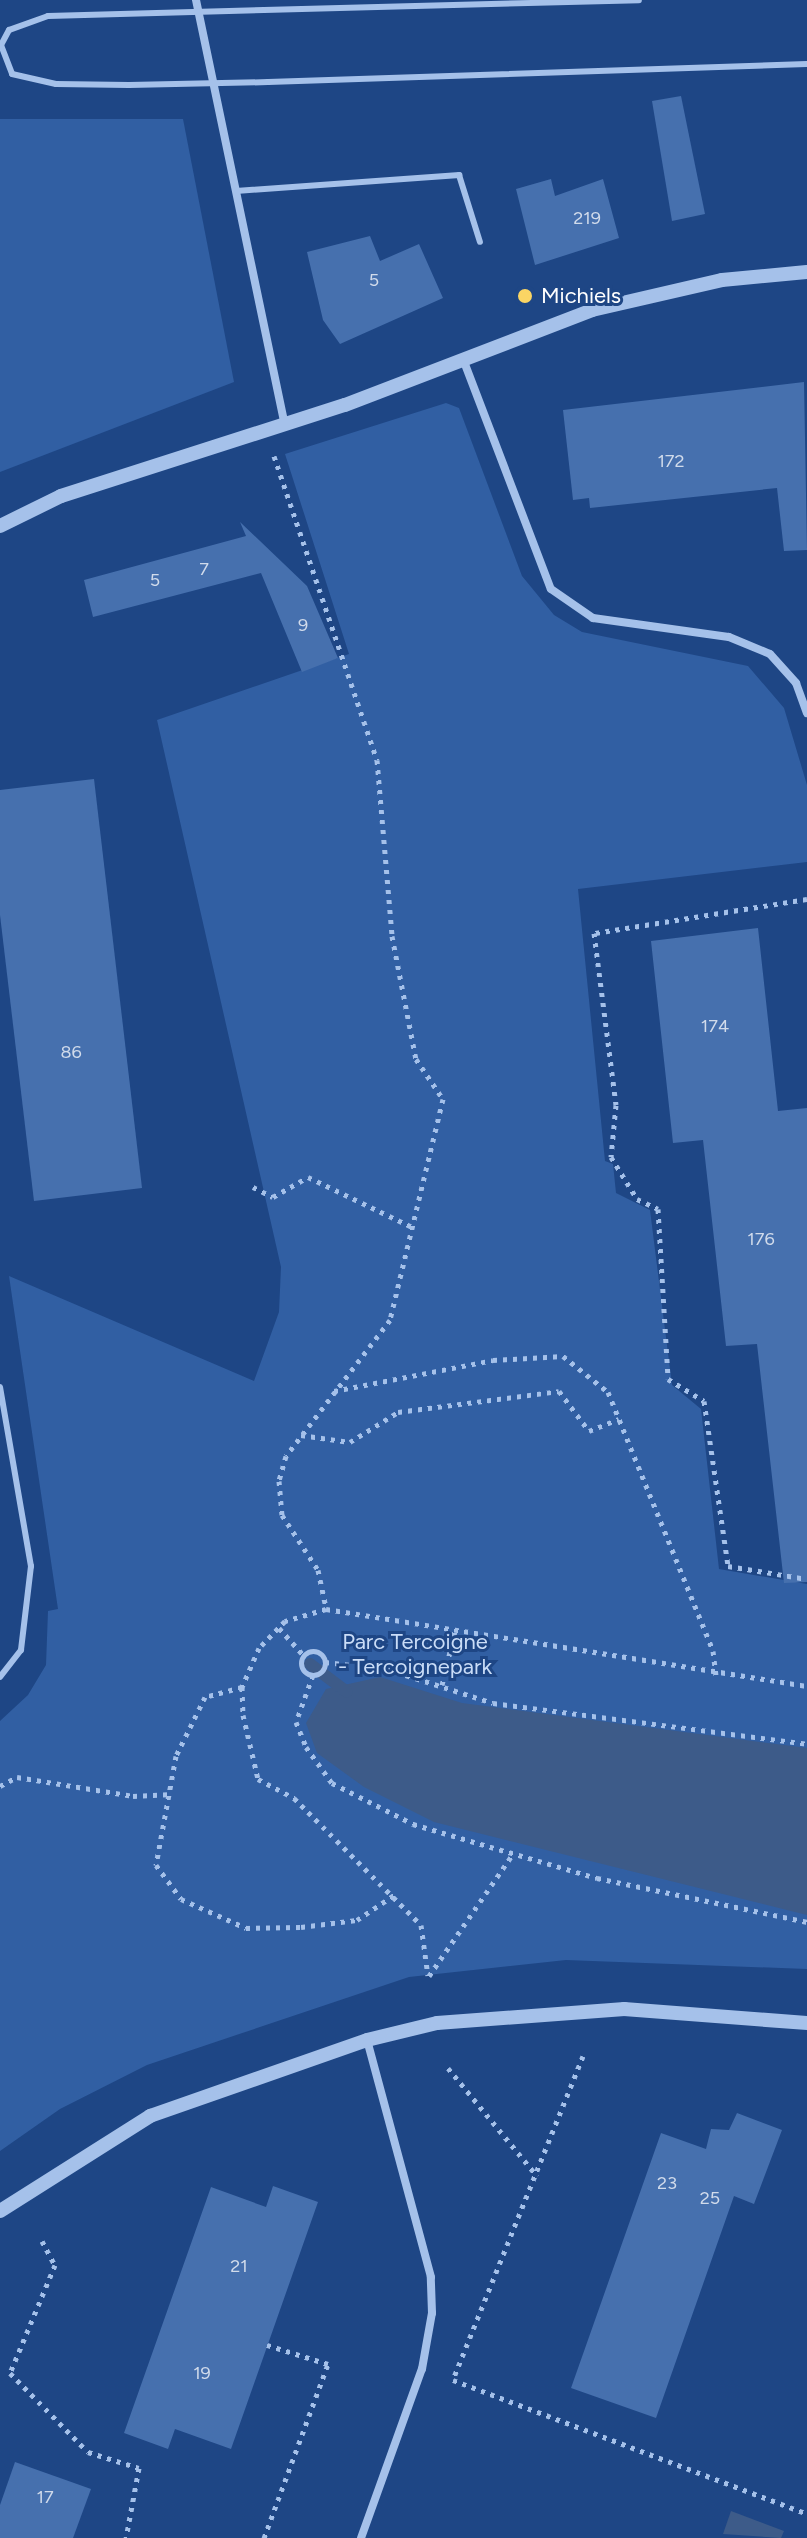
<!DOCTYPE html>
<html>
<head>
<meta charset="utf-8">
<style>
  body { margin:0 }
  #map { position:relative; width:807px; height:2538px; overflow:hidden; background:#1e4685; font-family:Figtree,sans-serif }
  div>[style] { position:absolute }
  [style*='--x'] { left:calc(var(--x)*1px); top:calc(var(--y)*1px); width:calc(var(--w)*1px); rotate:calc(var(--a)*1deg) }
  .green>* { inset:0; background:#315fa3 }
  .water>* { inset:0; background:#3d5b89 }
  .stream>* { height:12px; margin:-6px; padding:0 6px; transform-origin:6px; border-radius:6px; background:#3d5b89 }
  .building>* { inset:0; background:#4670ae }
  .path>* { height:5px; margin-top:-2.5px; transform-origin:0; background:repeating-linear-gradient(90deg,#a5c1ea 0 4px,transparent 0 10px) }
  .path>.ring { margin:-2.5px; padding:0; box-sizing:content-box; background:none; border:5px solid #a5c1ea; border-radius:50% }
  .service>* { height:6px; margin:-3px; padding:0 3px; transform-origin:3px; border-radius:3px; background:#a5c1ea }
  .minor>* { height:8px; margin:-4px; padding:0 4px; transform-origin:4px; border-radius:4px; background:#a5c1ea }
  .tertiary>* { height:14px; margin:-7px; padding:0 7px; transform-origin:7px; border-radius:7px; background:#a5c1ea }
  .service-bridge>* { height:6px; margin:-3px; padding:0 3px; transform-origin:3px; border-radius:3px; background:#a5c1ea }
  .dots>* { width:22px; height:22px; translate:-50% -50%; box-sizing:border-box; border:4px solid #1e4685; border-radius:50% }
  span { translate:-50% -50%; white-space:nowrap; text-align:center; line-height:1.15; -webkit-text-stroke:6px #1e4685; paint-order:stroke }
  .number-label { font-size:18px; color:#d1dbeb }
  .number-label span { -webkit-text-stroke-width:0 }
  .poi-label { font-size:22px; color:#fff }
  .left { translate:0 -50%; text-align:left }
  .park-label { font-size:22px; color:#caddf8 }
</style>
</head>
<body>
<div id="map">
  <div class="green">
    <div style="clip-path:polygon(0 119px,183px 119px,234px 382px,0 472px)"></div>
    <div style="clip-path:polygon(446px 403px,459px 408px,522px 576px,554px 615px,582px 632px,748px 666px,784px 708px,807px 785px,807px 862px,578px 889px,605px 1161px,613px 1164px,616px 1193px,650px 1210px,672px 1385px,701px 1409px,719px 1569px,807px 1584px,807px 1969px,566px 1960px,409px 1977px,147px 2065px,60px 2109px,0 2151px,0 1721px,28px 1695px,46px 1665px,48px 1611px,58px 1609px,9px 1276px,254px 1381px,279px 1312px,281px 1267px,157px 720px,349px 654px,285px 454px)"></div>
  </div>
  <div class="water">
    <div style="clip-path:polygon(380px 1677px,462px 1703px,807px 1748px,807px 1915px,434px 1822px,364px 1787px,317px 1753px,306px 1723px,326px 1689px)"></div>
    <div style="clip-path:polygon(731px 2511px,784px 2531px,781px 2538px,723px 2534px)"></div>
  </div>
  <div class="stream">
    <div style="--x:310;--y:1664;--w:46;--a:37.1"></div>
  </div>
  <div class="building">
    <div style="clip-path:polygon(681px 96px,705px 214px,672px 221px,652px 101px)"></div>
    <div style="clip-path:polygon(551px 179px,555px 196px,603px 179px,619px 238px,535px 265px,516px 189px)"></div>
    <div style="clip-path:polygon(370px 236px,380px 261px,419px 244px,443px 298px,340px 344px,323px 320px,307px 252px)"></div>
    <div style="clip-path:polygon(804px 382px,807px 550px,784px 551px,777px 488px,590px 508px,589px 498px,573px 500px,563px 410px)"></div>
    <div style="clip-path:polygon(240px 522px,307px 586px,338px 658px,302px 672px,261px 573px,93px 617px,84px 580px,246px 536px)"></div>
    <div style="clip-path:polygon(94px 779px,142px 1188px,34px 1201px,0 915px,0 790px)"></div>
    <div style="clip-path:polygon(758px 928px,778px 1111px,807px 1108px,807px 1582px,784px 1583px,757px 1344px,726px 1346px,703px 1140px,673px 1143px,651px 941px)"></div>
    <div style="clip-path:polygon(737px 2113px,782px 2130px,754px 2204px,734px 2196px,656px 2418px,571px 2388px,661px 2133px,706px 2149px,711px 2129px,729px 2130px)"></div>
    <div style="clip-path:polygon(273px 2186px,318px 2202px,231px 2449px,175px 2429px,168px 2449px,124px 2433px,211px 2187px,266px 2207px)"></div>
    <div style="clip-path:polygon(15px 2462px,91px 2489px,73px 2538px,0 2538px,0 2505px)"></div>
  </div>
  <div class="path">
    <div style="--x:274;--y:456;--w:321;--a:71.3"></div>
    <div style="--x:377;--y:760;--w:177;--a:85.1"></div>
    <div style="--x:392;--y:936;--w:125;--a:79"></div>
    <div style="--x:416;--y:1059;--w:48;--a:56"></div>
    <div style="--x:443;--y:1099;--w:227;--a:103.5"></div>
    <div style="--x:390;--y:1320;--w:171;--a:127.4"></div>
    <div style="--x:286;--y:1456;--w:26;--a:106"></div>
    <div style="--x:279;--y:1481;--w:34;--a:85"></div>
    <div style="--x:282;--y:1515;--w:66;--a:56.8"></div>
    <div style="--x:318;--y:1570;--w:40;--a:78"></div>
    <div style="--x:326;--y:1609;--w:43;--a:163.7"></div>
    <div style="--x:285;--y:1621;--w:37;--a:134"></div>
    <div style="--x:259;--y:1648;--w:43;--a:113.6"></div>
    <div style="--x:242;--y:1687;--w:28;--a:88"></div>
    <div style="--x:243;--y:1715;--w:66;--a:76.8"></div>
    <div style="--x:258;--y:1779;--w:41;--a:27.8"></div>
    <div style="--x:294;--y:1798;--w:180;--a:45"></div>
    <div style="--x:421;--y:1925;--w:51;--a:82.2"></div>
    <div style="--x:807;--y:899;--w:216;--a:170.9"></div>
    <div style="--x:594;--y:933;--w:173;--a:82.7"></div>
    <div style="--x:616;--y:1105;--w:52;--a:95.5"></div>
    <div style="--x:611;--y:1157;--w:49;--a:58.2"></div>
    <div style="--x:637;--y:1199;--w:23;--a:25"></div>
    <div style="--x:658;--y:1209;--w:170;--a:86.6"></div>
    <div style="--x:668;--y:1379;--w:42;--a:31.4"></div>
    <div style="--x:704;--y:1401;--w:167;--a:81.7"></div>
    <div style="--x:728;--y:1566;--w:80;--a:9.3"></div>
    <div style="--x:253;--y:1187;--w:22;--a:27"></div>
    <div style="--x:273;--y:1197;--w:40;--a:-29.7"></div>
    <div style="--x:308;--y:1177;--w:115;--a:25.7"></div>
    <div style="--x:334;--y:1391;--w:162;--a:-11"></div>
    <div style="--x:493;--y:1360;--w:70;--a:-3.3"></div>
    <div style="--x:563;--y:1356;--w:58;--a:38.7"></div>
    <div style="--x:608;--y:1392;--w:279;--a:67.9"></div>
    <div style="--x:713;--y:1651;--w:25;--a:83"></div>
    <div style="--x:301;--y:1435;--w:49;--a:8.1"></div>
    <div style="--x:350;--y:1442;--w:57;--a:-32"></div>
    <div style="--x:398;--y:1412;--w:162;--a:-7.4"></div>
    <div style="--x:559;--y:1391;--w:50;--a:53.1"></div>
    <div style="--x:589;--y:1431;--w:32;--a:-22"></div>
    <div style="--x:326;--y:1609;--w:487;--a:9.1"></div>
    <div style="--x:279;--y:1628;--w:36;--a:48"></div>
    <div class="ring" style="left:301px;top:1651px;width:19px;height:19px"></div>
    <div style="--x:325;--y:1662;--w:62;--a:6.4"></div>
    <div style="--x:387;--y:1669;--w:111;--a:17.8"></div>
    <div style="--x:493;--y:1703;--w:317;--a:7.4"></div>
    <div style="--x:313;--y:1675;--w:50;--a:109.9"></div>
    <div style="--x:296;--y:1722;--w:27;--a:68"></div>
    <div style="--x:306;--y:1747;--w:44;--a:54.2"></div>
    <div style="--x:332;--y:1783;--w:91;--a:26.8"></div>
    <div style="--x:413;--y:1824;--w:192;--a:16.4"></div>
    <div style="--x:597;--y:1878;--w:215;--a:11.8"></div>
    <div style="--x:442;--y:1685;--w:56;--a:-76.5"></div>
    <div style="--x:242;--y:1687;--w:38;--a:165"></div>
    <div style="--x:205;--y:1697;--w:66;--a:116.2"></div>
    <div style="--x:176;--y:1756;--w:111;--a:100.4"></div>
    <div style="--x:156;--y:1865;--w:42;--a:53.7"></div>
    <div style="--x:181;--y:1899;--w:71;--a:24"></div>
    <div style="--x:246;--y:1928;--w:55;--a:-1"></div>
    <div style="--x:301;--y:1927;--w:56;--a:-7.1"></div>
    <div style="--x:357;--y:1920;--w:45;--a:-34"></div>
    <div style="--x:0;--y:1786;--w:19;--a:-28"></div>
    <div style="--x:17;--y:1777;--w:118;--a:9.3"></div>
    <div style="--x:133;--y:1796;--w:35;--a:-3"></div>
    <div style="--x:429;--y:1976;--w:148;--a:-55.5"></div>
    <div style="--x:583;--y:2056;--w:349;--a:111.9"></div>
    <div style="--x:453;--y:2380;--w:379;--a:20.7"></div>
    <div style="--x:448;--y:2068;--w:140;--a:50.5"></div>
    <div style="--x:42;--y:2241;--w:27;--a:62"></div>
    <div style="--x:55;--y:2265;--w:117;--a:112.6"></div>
    <div style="--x:10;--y:2373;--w:111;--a:45.4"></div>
    <div style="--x:88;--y:2452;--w:53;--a:17.4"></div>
    <div style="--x:139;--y:2468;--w:71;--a:100.5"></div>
    <div style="--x:264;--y:2538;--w:185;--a:-69.8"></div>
    <div style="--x:328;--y:2364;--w:64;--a:-162.7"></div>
  </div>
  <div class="service">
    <div style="--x:264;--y:10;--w:375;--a:-1.5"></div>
    <div style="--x:48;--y:16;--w:41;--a:160.3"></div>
    <div style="--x:9;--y:30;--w:17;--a:118"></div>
    <div style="--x:1;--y:45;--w:31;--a:69"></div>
    <div style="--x:12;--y:74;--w:45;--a:12.8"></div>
    <div style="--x:56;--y:84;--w:73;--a:0.8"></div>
    <div style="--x:268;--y:82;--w:539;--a:-1.91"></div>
    <div style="--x:236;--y:191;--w:224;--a:-4.1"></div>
    <div style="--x:459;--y:175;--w:70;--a:72.6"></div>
    <div style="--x:0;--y:1387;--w:182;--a:80.2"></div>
    <div style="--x:31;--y:1566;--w:85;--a:96.8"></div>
    <div style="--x:21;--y:1650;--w:34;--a:128"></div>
  </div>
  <div class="minor">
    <div style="--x:196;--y:0;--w:431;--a:78.2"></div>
    <div style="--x:463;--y:359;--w:246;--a:69.1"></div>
    <div style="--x:551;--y:589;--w:51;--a:34.6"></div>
    <div style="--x:593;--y:618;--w:137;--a:8"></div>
    <div style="--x:729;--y:637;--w:44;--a:22.5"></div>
    <div style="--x:770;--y:654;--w:39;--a:48"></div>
    <div style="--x:796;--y:683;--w:32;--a:70"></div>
    <div style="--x:361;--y:2538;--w:180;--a:-70.2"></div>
    <div style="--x:422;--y:2369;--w:57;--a:-79.9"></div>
    <div style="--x:432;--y:2313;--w:36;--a:-92"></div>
    <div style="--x:431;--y:2277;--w:245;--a:-105.1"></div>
  </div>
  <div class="tertiary">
    <div style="--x:0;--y:526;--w:68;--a:-26.2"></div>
    <div style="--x:61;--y:496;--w:298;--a:-17.8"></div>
    <div style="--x:345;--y:405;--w:265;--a:-21"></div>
    <div style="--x:592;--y:310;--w:133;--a:-13"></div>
    <div style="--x:722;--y:280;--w:85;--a:-5.4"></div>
    <div style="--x:0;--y:2211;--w:178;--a:-32.3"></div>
    <div style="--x:150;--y:2116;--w:230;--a:-19.3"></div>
    <div style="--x:367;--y:2040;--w:72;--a:-13.7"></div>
    <div style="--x:437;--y:2023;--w:188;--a:-4.3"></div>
    <div style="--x:624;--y:2009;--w:184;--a:4.4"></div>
  </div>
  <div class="service-bridge">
    <div style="--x:48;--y:16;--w:216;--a:-1.6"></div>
    <div style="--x:129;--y:85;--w:139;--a:-1.2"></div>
  </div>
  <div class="dots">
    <div style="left:525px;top:296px;background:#fad564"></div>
  </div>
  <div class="number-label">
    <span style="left:587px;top:218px">219</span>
    <span style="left:374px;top:280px">5</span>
    <span style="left:671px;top:461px">172</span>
    <span style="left:204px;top:569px">7</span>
    <span style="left:155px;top:580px">5</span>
    <span style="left:303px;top:625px">9</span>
    <span style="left:715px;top:1026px">174</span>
    <span style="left:71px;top:1052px">86</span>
    <span style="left:761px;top:1239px">176</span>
    <span style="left:667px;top:2183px">23</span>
    <span style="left:710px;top:2198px">25</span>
    <span style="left:239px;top:2266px">21</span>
    <span style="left:202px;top:2373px">19</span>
    <span style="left:45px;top:2497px">17</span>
  </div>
  <div class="poi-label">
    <span class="left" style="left:541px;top:296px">Michiels</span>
  </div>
  <div class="park-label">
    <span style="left:415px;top:1654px">Parc Tercoigne<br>- Tercoignepark</span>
  </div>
</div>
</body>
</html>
